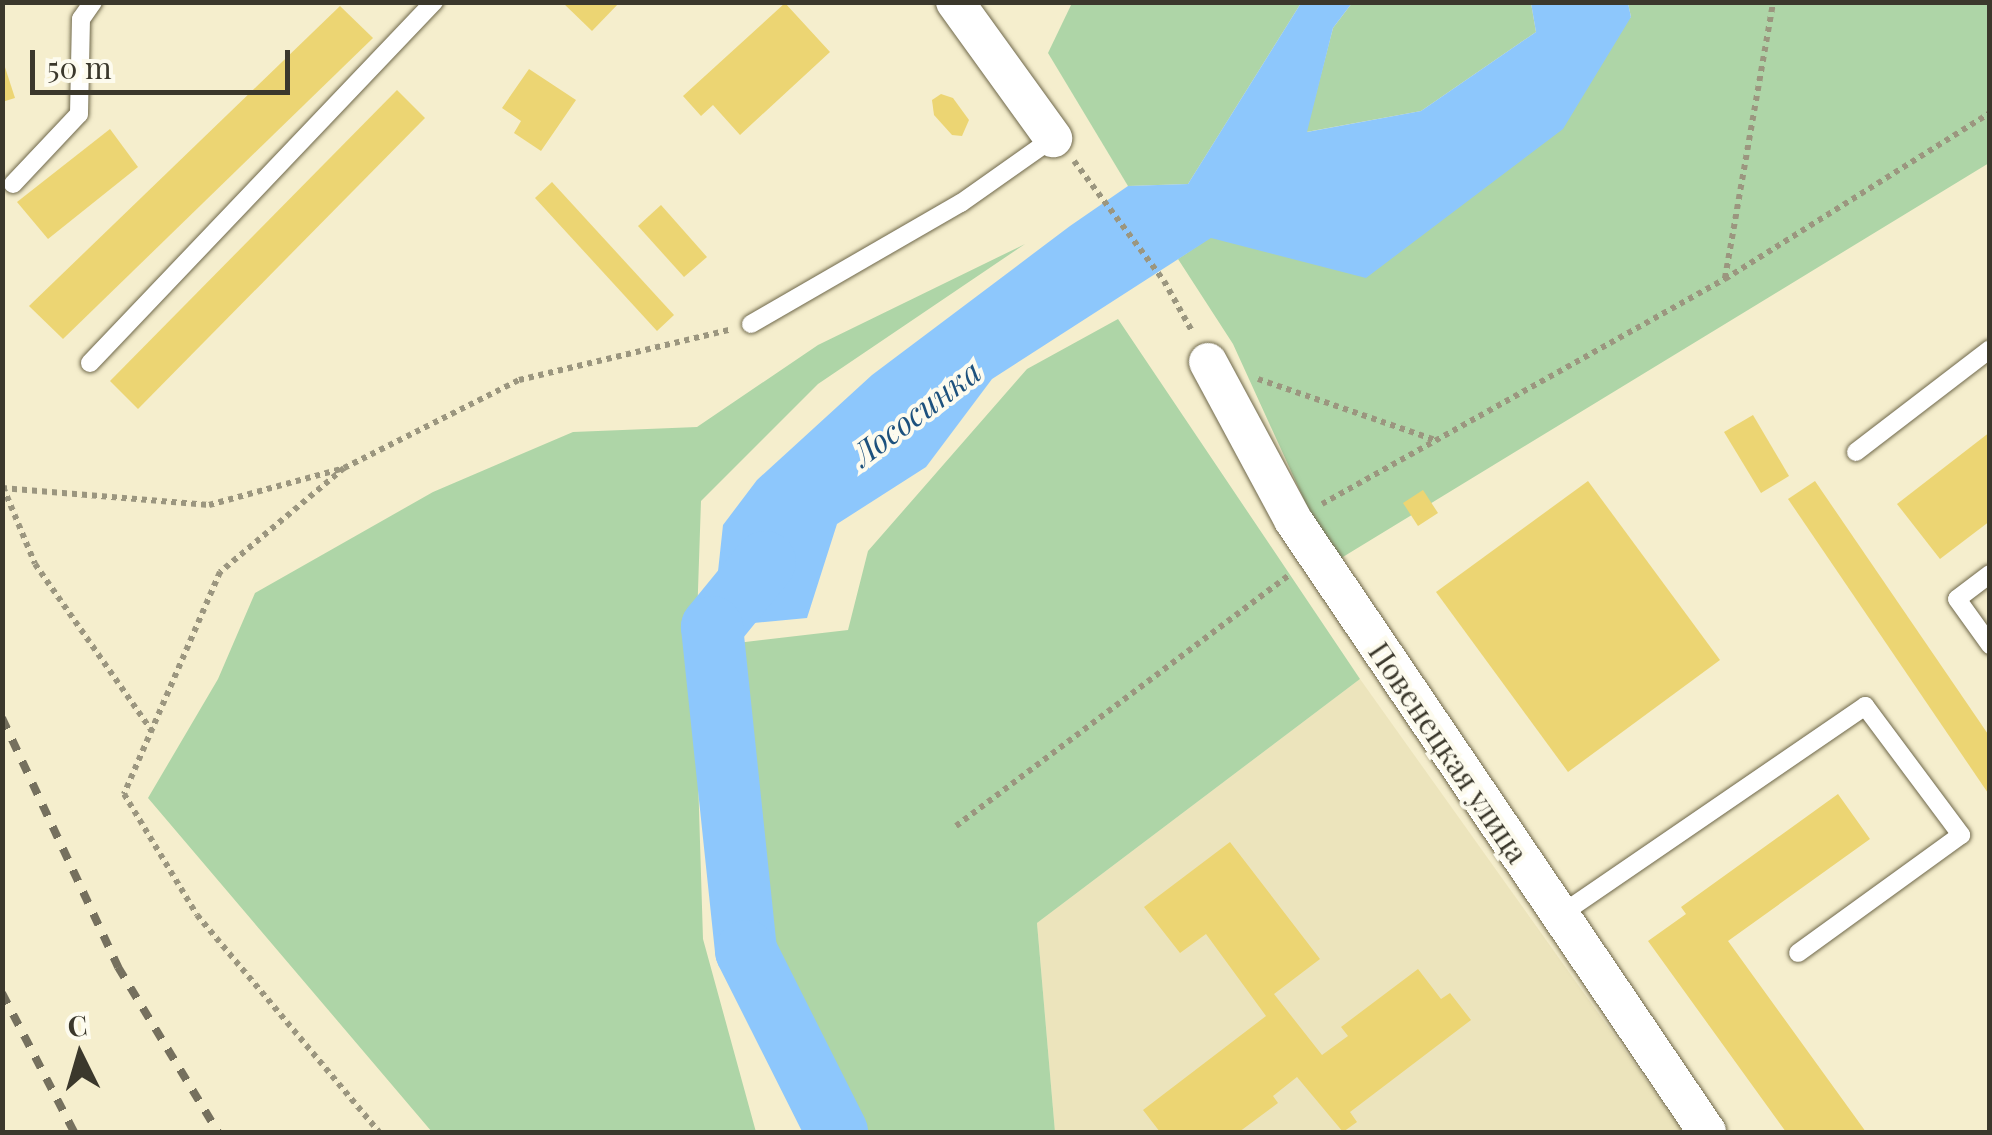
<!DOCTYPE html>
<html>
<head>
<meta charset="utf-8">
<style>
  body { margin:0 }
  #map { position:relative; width:1992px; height:1135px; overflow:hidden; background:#f5eecd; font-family:"Playfair Display",serif }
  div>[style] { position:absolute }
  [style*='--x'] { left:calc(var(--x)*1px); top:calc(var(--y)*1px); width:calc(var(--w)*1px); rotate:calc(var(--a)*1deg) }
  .built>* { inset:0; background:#ece4bc }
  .green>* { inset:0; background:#aed5a7 }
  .water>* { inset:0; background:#8dc7fc }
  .river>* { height:62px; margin:-31px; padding:0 31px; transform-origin:31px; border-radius:31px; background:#8dc7fc }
  .building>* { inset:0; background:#ecd573 }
  .path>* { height:6px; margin-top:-3px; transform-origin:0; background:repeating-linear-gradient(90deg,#9b967f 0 5px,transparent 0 10px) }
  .roads { filter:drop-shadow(0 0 2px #6f684b) drop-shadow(0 0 2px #6f684b) }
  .service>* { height:18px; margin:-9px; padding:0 9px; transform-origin:9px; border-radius:9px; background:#fff }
  .minor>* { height:38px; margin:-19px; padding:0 19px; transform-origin:19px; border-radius:19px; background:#fff }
  .rail>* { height:8px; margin-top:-4px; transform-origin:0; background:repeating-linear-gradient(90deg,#75705e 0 12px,transparent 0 24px) }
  span { translate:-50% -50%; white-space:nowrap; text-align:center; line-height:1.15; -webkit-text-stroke:8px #fdfbee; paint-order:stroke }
  .street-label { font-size:30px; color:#3b382c }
  .water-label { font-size:32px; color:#1d517d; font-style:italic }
  .frame { position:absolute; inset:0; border:5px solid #3b382c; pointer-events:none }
  .north { position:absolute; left:30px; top:1005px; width:100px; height:100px; -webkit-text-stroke:8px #fdfbee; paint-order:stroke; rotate:355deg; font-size:28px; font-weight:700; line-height:40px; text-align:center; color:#3b382c }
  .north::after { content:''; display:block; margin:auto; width:35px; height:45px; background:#3b382c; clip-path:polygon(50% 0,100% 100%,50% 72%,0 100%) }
  .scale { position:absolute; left:30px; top:50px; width:260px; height:45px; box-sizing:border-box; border:5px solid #3b382c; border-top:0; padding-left:12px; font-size:30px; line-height:35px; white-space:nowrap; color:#3b382c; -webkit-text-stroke:8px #fdfbee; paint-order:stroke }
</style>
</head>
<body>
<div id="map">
  <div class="built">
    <div style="clip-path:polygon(1360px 679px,1683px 1132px,1055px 1132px,1037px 923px)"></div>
  </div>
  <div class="green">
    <div style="clip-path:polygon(1072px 3px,1301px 3px,1188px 184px,1128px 186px,1048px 53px)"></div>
    <div style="clip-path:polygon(1352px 3px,1531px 3px,1536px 32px,1421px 111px,1306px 132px,1333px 28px)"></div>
    <div style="clip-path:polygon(1628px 3px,1989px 3px,1989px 163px,1333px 563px,1233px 344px,1178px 259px,1211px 237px,1366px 277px,1631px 17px)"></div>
    <div style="clip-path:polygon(1025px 244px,818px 384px,701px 501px,695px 679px,703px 939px,756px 1132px,432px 1132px,148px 798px,218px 679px,255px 593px,433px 492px,573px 432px,697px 427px,818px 345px)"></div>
    <div style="clip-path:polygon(1118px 319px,1360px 679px,1037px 923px,1055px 1132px,830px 1132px,775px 944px,737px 643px,848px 630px,868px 551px,1027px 369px)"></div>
  </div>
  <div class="water">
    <div style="clip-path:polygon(1301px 3px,1352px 3px,1333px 28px,1307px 132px,1421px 111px,1536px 32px,1531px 3px,1628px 3px,1631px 17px,1563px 129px,1366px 278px,1211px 238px,992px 379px,926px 467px,837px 524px,807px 618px,712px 627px,723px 525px,757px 480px,872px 375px,1070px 226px,1128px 186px,1188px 184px)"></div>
  </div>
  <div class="river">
    <div style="--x:765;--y:562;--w:84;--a:129.2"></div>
    <div style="--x:712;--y:627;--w:326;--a:84"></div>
    <div style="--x:746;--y:951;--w:203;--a:63.3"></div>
  </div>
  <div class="building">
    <div style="clip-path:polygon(562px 2px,620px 2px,592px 31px)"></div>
    <div style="clip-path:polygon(785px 3px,830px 52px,740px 135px,713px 105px,701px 116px,683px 96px)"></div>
    <div style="clip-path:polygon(340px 6px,373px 38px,63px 339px,29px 306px)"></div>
    <div style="clip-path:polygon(2px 58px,15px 98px,2px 102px)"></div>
    <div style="clip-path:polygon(529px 69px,576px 100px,541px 151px,514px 133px,521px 121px,502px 108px)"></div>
    <div style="clip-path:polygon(397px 90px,425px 118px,138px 409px,110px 381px)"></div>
    <div style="clip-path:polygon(941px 94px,953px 98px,969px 120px,962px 136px,952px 135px,934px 115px,932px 100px)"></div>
    <div style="clip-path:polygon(110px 129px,138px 167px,48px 239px,17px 202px)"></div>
    <div style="clip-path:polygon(552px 182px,674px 315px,657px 331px,535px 198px)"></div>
    <div style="clip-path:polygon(661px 205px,707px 257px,684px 277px,638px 226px)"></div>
    <div style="clip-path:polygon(1753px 415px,1789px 476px,1761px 493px,1724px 432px)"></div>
    <div style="clip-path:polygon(1990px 432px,1990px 521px,1940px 559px,1897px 504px)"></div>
    <div style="clip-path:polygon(1588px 481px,1720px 660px,1568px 772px,1436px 592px)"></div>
    <div style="clip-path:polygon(1815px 481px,1990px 737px,1990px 796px,1788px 499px)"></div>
    <div style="clip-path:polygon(1423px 490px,1438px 513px,1418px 526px,1403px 503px)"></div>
    <div style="clip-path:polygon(1838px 794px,1870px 839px,1728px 941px,1866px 1132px,1786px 1132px,1648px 941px,1686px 914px,1681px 907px)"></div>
    <div style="clip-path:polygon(1230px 842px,1320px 959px,1274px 994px,1322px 1055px,1348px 1036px,1341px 1027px,1418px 969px,1441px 999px,1450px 993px,1471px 1020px,1350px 1112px,1357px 1122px,1343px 1132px,1297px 1077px,1273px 1096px,1278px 1103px,1239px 1132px,1160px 1132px,1143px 1110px,1266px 1016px,1206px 934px,1180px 953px,1144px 907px)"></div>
  </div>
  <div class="path">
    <div style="--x:1074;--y:161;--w:150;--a:53.1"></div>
    <div style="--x:1164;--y:281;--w:57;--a:60.8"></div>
    <div style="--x:1725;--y:278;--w:280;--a:-80.1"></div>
    <div style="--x:1258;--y:379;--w:187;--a:19"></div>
    <div style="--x:344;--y:468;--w:162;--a:140"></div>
    <div style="--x:220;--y:572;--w:242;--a:113.4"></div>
    <div style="--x:124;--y:794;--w:141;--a:58.9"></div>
    <div style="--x:197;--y:915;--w:283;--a:50"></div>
    <div style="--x:3;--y:487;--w:83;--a:67.4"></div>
    <div style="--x:35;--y:564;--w:204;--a:55"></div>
    <div style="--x:2;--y:488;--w:208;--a:4.7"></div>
    <div style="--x:209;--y:505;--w:140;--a:-15.3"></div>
    <div style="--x:344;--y:468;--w:196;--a:-26.7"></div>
    <div style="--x:519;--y:380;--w:216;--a:-13.4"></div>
    <div style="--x:1322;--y:504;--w:462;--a:-29.2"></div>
    <div style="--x:1725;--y:279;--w:313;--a:-32.1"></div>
    <div style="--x:956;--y:826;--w:419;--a:-37"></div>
  </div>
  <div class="roads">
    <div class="service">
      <div style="--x:13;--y:184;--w:96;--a:-46.7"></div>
      <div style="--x:79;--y:114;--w:95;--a:-88.8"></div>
      <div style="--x:81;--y:19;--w:21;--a:-55"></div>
      <div style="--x:751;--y:324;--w:242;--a:-30"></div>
      <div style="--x:961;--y:203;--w:113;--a:-35.2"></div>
      <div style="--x:90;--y:363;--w:499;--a:-46.4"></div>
      <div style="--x:1856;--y:452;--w:169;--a:-37.5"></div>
      <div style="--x:1990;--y:574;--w:41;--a:142.9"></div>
      <div style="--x:1957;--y:599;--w:57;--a:54.3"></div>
      <div style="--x:1560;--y:915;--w:370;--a:-34.4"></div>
      <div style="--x:1865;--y:706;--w:161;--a:53.3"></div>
      <div style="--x:1961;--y:835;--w:201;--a:144.1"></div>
    </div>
    <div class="minor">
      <div style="--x:955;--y:2;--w:168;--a:54.2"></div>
      <div style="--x:1208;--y:362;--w:179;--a:61.7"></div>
      <div style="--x:1293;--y:520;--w:739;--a:55.92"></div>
    </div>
  </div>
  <div class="rail">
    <div style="--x:2;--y:718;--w:275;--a:65"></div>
    <div style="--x:118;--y:967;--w:193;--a:58.8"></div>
    <div style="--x:2;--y:993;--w:157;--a:62.6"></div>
  </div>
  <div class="street-label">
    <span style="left:1449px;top:752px;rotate:56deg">Повенецкая улица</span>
  </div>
  <div class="water-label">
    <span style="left:916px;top:412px;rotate:-37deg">Лососинка</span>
  </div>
  <div class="frame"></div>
  <div class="north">С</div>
  <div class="scale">50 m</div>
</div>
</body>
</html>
